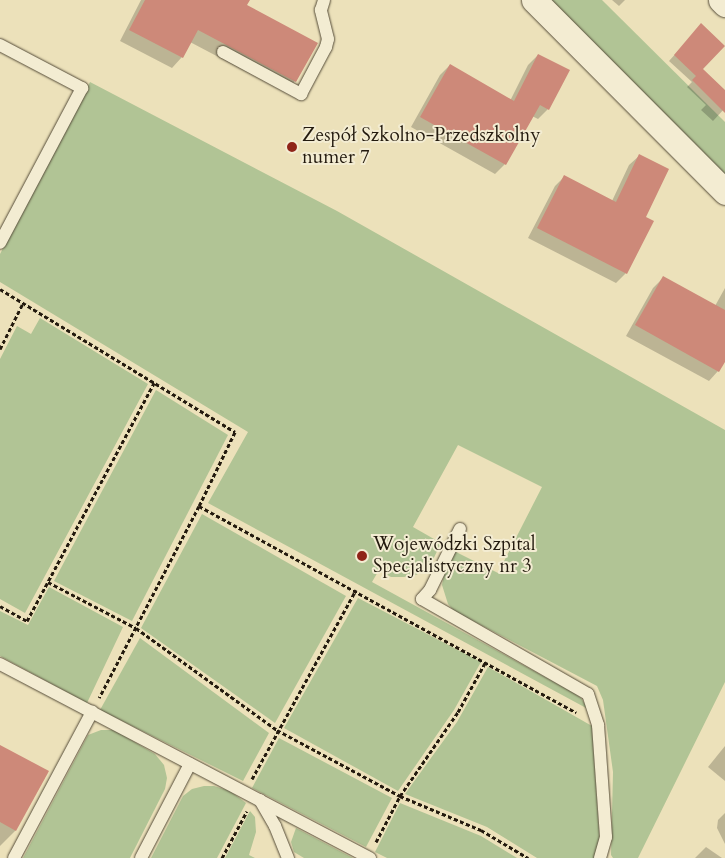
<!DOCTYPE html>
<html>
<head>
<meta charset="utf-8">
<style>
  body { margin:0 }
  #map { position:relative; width:725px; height:858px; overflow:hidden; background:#ece1ba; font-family:Cardo,serif }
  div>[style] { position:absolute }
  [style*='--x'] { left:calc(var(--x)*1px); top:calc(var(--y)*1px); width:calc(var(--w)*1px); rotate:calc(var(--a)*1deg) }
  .green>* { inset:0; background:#b1c495 }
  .shadow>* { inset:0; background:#0003 }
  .building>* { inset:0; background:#cd8979 }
  .path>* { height:3px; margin-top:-1.5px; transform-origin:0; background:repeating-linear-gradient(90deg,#231a0e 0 4px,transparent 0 6.5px) }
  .roads { filter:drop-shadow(0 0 1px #554c39) drop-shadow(0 0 1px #554c39) }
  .lane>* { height:12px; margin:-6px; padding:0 6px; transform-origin:6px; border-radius:6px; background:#f3ecd2 }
  .street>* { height:25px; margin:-12.5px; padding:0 12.5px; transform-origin:12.5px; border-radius:12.5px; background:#f3ecd2 }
  .dots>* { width:14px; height:14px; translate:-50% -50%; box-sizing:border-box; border:2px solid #f3ecd2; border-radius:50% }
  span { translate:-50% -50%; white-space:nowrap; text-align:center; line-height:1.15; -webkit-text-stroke:4px #f3ecd2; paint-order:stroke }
  .poi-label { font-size:19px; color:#231a0e }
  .left { translate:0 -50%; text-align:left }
</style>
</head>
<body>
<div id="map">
  <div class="green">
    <div style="clip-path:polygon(547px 0,602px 0,725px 122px,725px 180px)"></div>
    <div style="clip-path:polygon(90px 82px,337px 211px,725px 430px,725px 682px,638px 858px,613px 858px,611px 855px,613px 772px,603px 700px,597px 686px,454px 611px,448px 604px,442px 585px,445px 569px,454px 551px,498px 573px,542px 487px,458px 445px,413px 527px,441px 543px,429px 568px,416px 575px,404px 577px,391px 577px,379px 570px,372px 582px,574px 693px,581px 698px,588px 709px,208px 503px,248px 432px,0 282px,0 254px)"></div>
    <div style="clip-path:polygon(40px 318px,148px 384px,25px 613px,0 599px,0 359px,17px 326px,31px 334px)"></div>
    <div style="clip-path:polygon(156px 390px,228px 435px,132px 621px,54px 581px)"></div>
    <div style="clip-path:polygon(202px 514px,346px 596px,275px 723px,141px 628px)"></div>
    <div style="clip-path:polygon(49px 587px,123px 627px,87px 703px,0 656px,0 611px,28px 625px)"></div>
    <div style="clip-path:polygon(358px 598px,481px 662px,454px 710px,398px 791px,284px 728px)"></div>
    <div style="clip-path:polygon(140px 638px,269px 733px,243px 781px,100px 710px)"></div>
    <div style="clip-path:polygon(488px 667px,592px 726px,601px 858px,537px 858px,487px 827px,405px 794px,457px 722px)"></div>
    <div style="clip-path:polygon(101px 730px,114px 730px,155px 754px,164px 765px,167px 778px,165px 789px,130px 858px,23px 858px,88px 735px)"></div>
    <div style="clip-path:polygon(279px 738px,392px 798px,366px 847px,252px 788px)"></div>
    <div style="clip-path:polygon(204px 786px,214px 786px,230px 791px,246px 803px,217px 858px,151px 858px,183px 796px,192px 789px)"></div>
    <div style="clip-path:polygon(400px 803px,481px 836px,517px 858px,387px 858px,375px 852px)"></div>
    <div style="clip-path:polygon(250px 811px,255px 817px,256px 832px,249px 855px,255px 858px,225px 858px)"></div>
    <div style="clip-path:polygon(296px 828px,353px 858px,304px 858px,294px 852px,291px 842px)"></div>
  </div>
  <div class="shadow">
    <div style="clip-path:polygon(141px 0,249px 0,246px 5px,295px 81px,285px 92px,190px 42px,182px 57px,172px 68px,120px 41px)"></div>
    <div style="clip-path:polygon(612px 0,625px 0,619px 6px)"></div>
    <div style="clip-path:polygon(696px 31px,702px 69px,725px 91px,725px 108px,713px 121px,701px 110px,706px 105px,687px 87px,692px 82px,669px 61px)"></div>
    <div style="clip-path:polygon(538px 55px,548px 109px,538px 119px,532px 116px,505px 164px,495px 174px,411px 127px,440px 75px,450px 65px,510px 101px,528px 65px)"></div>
    <div style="clip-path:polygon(639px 156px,645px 217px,626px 273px,616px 283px,528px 238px,555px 186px,564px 177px,612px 201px,629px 165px)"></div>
    <div style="clip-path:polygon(663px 278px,715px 306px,725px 288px,725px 359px,718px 371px,709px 381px,626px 336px,653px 288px)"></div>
    <div style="clip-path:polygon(725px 746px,725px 781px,708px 767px)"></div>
    <div style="clip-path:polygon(0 747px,48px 772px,15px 831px,0 846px)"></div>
    <div style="clip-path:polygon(725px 813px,725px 844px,717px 828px,718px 820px)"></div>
    <div style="clip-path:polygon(706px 847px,722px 858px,695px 858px)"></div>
  </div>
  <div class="building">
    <div style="clip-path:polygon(145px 0,250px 0,247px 5px,318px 43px,296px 82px,198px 30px,183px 58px,129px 30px)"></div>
    <div style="clip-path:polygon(701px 23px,725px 46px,703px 69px,725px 90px,725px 113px,692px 80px,696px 76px,674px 55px)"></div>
    <div style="clip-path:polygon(538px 54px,570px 70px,549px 110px,540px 105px,506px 165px,420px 117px,450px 64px,514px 101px)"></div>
    <div style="clip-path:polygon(639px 154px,669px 169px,646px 217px,654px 221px,627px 274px,537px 228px,564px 175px,616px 202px)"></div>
    <div style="clip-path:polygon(663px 276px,725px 310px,725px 362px,719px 372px,635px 325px)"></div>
    <div style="clip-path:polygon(0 745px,49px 771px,16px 831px,0 822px)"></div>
  </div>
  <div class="path">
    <div style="--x:0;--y:289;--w:275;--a:31.3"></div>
    <div style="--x:235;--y:432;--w:82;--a:115.9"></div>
    <div style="--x:199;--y:506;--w:216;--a:117.5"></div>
    <div style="--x:0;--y:349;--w:51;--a:-63.4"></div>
    <div style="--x:199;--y:506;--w:430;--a:28.7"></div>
    <div style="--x:48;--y:582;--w:99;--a:27.6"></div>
    <div style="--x:136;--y:628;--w:174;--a:35.9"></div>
    <div style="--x:277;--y:730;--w:140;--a:28.2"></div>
    <div style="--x:400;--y:796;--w:88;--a:22.8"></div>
    <div style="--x:481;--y:830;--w:55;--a:30.8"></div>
    <div style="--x:0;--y:606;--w:31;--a:29"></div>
    <div style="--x:27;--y:621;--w:270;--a:-61.9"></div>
    <div style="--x:252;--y:779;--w:216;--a:-61.2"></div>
    <div style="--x:376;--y:842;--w:52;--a:-62.4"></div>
    <div style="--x:400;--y:796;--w:102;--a:-55.4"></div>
    <div style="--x:458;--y:712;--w:58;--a:-61.2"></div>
    <div style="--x:222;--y:858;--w:53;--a:-62"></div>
  </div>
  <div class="roads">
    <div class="lane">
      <div style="--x:0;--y:45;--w:93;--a:27.7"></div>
      <div style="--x:82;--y:88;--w:175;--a:117.9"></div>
      <div style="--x:223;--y:52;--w:89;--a:28.3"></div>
      <div style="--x:301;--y:94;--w:53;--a:-62"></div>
      <div style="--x:326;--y:47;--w:8;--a:-76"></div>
      <div style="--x:328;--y:39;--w:30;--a:-104"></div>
      <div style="--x:321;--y:10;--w:10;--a:-73"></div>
      <div style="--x:460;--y:529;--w:68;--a:116.2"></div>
      <div style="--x:430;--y:590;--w:12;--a:132"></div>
      <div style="--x:422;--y:599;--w:191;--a:29.8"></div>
      <div style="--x:588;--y:694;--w:33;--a:72"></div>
      <div style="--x:598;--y:725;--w:112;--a:85.9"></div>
      <div style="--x:606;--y:837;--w:22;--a:106"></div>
      <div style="--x:0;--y:664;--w:418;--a:27.7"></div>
      <div style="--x:260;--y:800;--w:30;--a:60"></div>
      <div style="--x:275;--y:826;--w:35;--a:68"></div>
      <div style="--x:14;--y:858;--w:166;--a:-61.9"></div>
      <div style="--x:141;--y:858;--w:106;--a:-62.5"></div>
    </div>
    <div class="street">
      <div style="--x:534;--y:0;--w:271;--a:45.1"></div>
      <div style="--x:721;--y:0;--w:6;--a:45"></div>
    </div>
  </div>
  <div class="dots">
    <div style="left:292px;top:147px;background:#8f2418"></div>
    <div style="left:362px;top:556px;background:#8f2418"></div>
  </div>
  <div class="poi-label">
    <span class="left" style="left:302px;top:147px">Zespół Szkolno-Przedszkolny<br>numer 7</span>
    <span class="left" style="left:373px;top:556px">Wojewódzki Szpital<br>Specjalistyczny nr 3</span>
  </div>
</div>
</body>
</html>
